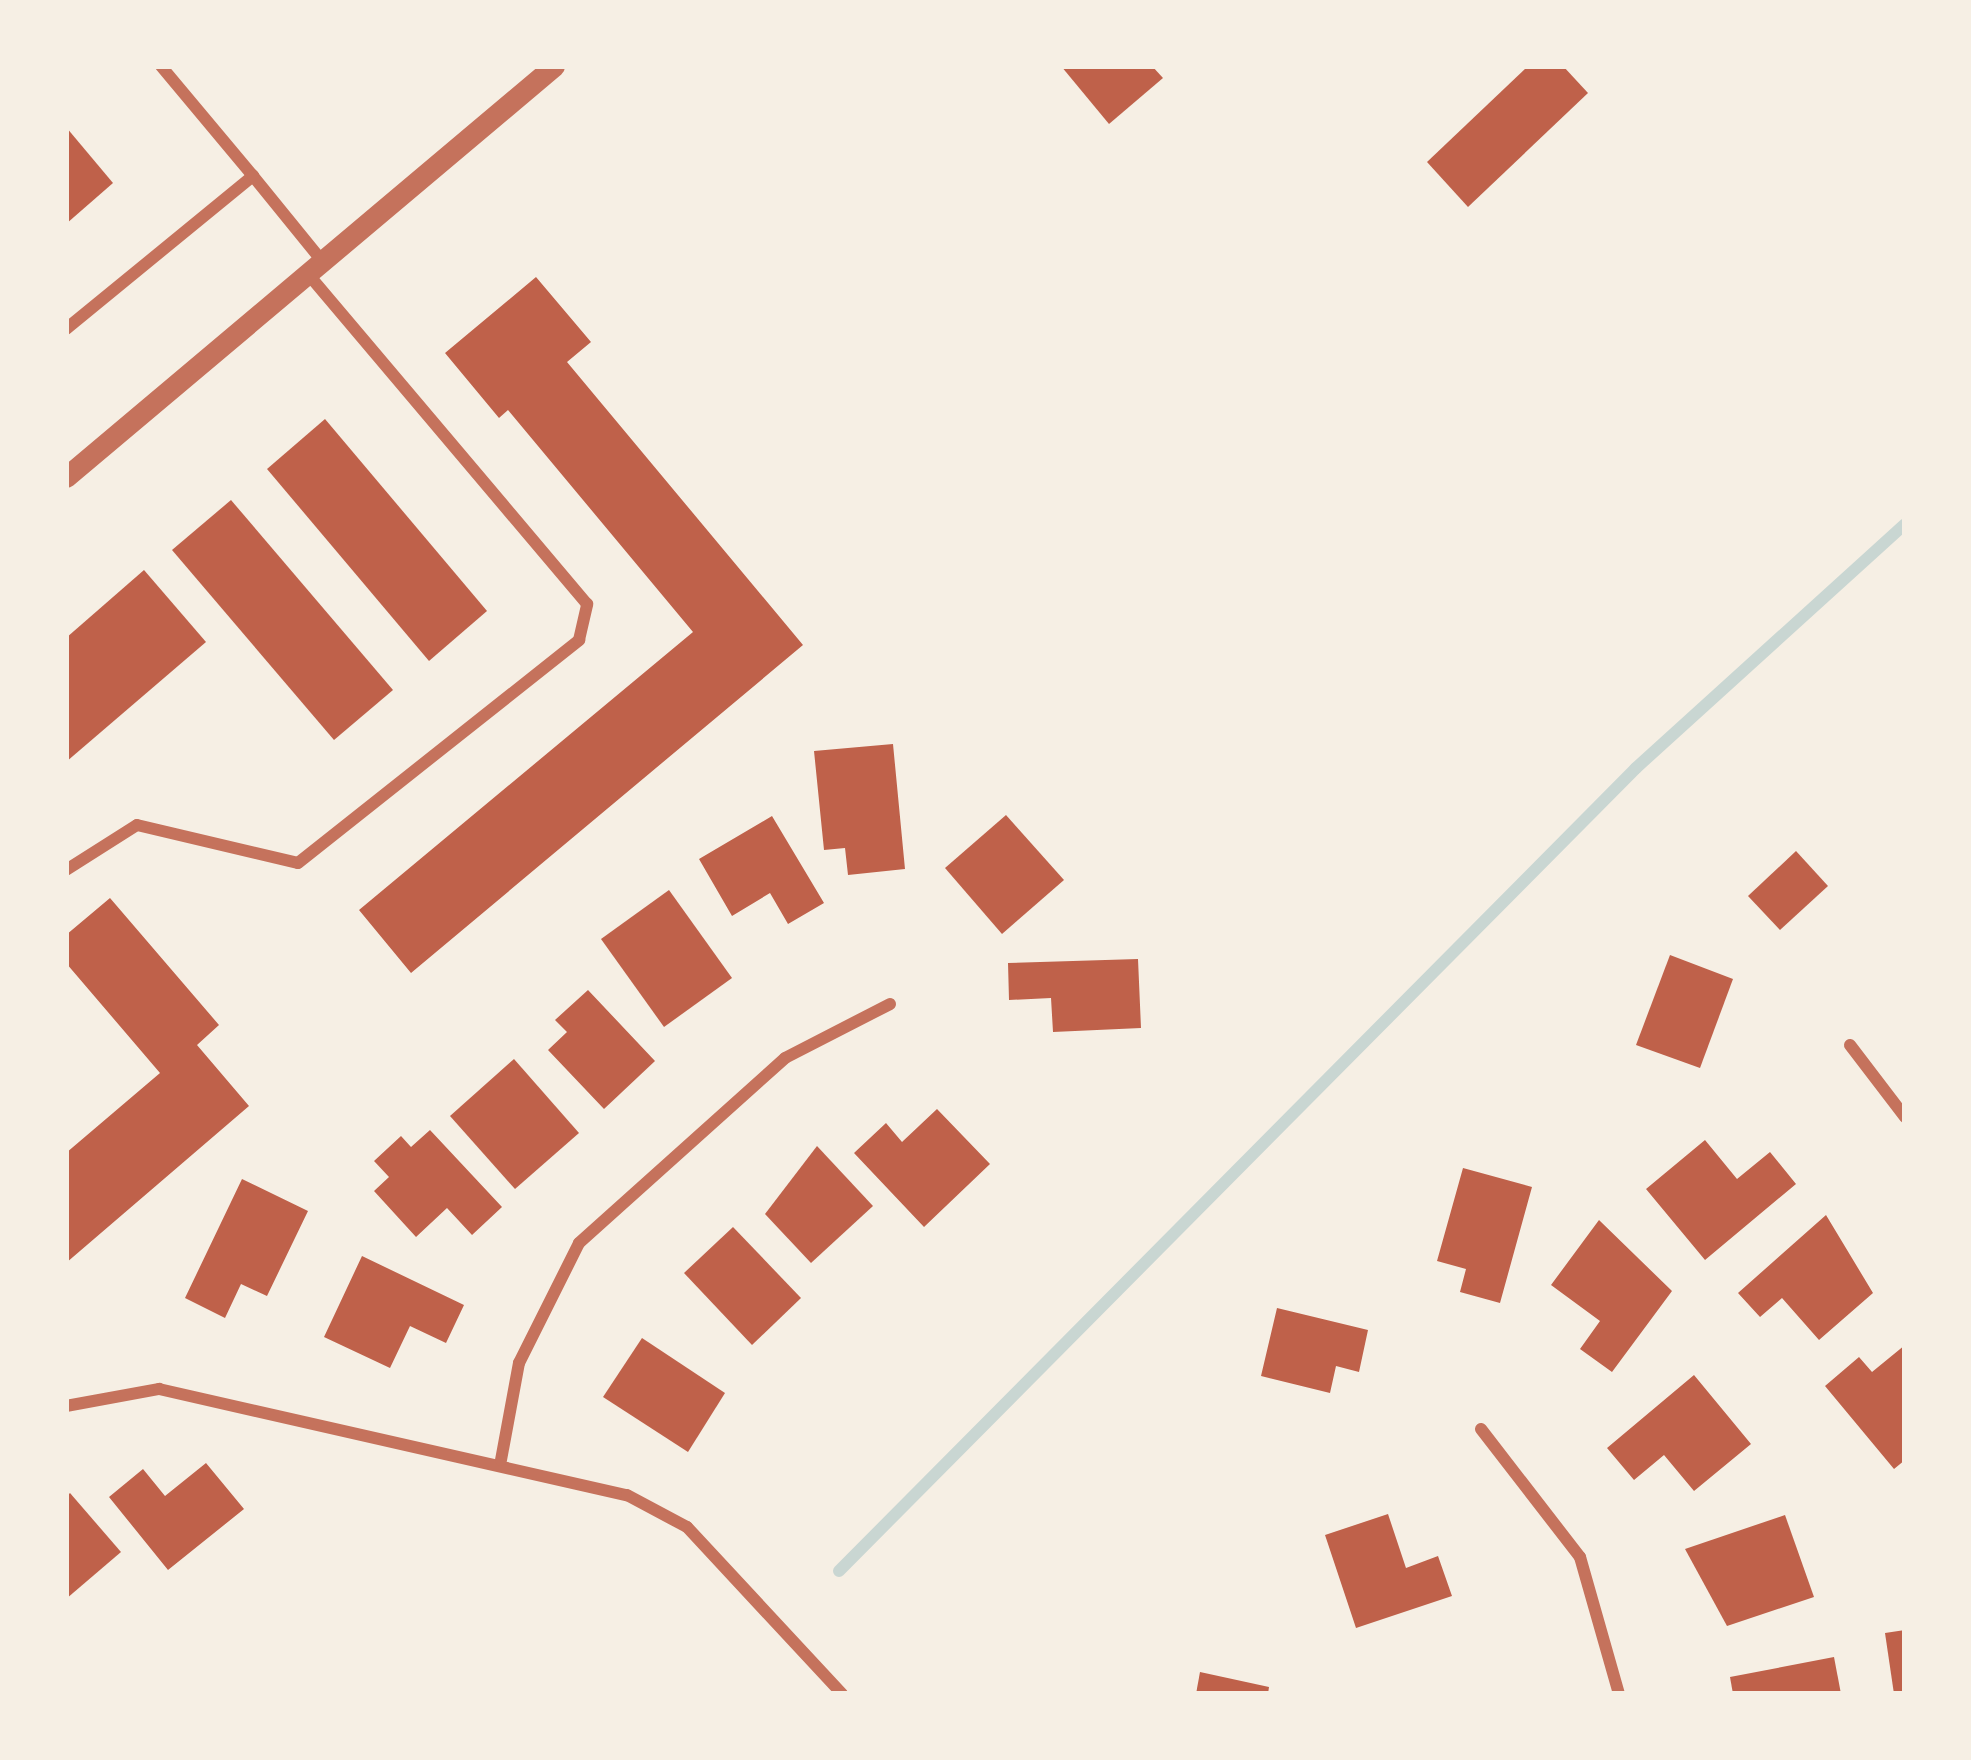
<!DOCTYPE html>
<html>
<head>
<meta charset="utf-8">
<style>
  body { margin:0 }
  #map { position:relative; width:1971px; height:1760px; overflow:hidden; background:#f6efe4; font-family:"IBM Plex Sans",sans-serif }
  div>[style] { position:absolute }
  [style*='--x'] { left:calc(var(--x)*1px); top:calc(var(--y)*1px); width:calc(var(--w)*1px); rotate:calc(var(--a)*1deg) }
  .stream>* { height:12px; margin:-6px; padding:0 6px; transform-origin:6px; border-radius:6px; background:#c9d6d2 }
  .building>* { inset:0; background:#bf614a }
  .minor>* { height:12px; margin:-6px; padding:0 6px; transform-origin:6px; border-radius:6px; background:#c5725c }
  .tertiary>* { height:21px; margin:-10.5px; padding:0 10.5px; transform-origin:10.5px; border-radius:10.5px; background:#c5725c }
  span { translate:-50% -50%; white-space:nowrap; text-align:center; line-height:1.15; -webkit-text-stroke:9px #f6efe4; paint-order:stroke }
  .frame { position:absolute; inset:0; border:69px solid #f6efe4; pointer-events:none }
</style>
</head>
<body>
<div id="map">
  <div class="stream">
    <div style="--x:839;--y:1571;--w:1131;--a:-45.21"></div>
    <div style="--x:1636;--y:768;--w:363;--a:-42.2"></div>
  </div>
  <div class="building">
    <div style="clip-path:polygon(1061px 66px,1152px 66px,1163px 78px,1109px 124px)"></div>
    <div style="clip-path:polygon(1528px 66px,1563px 66px,1588px 93px,1468px 207px,1427px 162px)"></div>
    <div style="clip-path:polygon(66px 127px,113px 183px,66px 224px)"></div>
    <div style="clip-path:polygon(536px 277px,591px 342px,567px 362px,803px 645px,411px 973px,359px 910px,693px 632px,508px 410px,499px 418px,445px 353px)"></div>
    <div style="clip-path:polygon(325px 419px,487px 611px,429px 661px,267px 469px)"></div>
    <div style="clip-path:polygon(231px 500px,393px 690px,334px 740px,172px 550px)"></div>
    <div style="clip-path:polygon(144px 570px,206px 642px,66px 762px,66px 638px)"></div>
    <div style="clip-path:polygon(893px 744px,905px 869px,848px 875px,845px 848px,824px 850px,814px 751px)"></div>
    <div style="clip-path:polygon(1006px 815px,1064px 880px,1002px 934px,945px 868px)"></div>
    <div style="clip-path:polygon(772px 816px,824px 903px,788px 924px,770px 893px,732px 916px,699px 859px)"></div>
    <div style="clip-path:polygon(1796px 851px,1828px 886px,1780px 930px,1748px 896px)"></div>
    <div style="clip-path:polygon(669px 890px,732px 978px,664px 1027px,601px 939px)"></div>
    <div style="clip-path:polygon(110px 898px,219px 1025px,197px 1045px,249px 1106px,66px 1263px,66px 1153px,160px 1073px,66px 963px,66px 935px)"></div>
    <div style="clip-path:polygon(1670px 955px,1733px 979px,1700px 1068px,1636px 1045px)"></div>
    <div style="clip-path:polygon(1138px 959px,1141px 1028px,1053px 1032px,1051px 998px,1009px 1000px,1008px 963px)"></div>
    <div style="clip-path:polygon(588px 990px,655px 1061px,604px 1109px,548px 1050px,567px 1032px,555px 1020px)"></div>
    <div style="clip-path:polygon(514px 1059px,579px 1133px,515px 1189px,450px 1116px)"></div>
    <div style="clip-path:polygon(937px 1109px,990px 1164px,924px 1227px,854px 1153px,886px 1123px,902px 1142px)"></div>
    <div style="clip-path:polygon(430px 1130px,502px 1207px,472px 1235px,447px 1208px,416px 1237px,374px 1191px,389px 1177px,374px 1161px,401px 1136px,411px 1147px)"></div>
    <div style="clip-path:polygon(1705px 1140px,1737px 1179px,1770px 1152px,1796px 1184px,1705px 1260px,1646px 1189px)"></div>
    <div style="clip-path:polygon(817px 1146px,873px 1206px,811px 1263px,765px 1214px)"></div>
    <div style="clip-path:polygon(1463px 1168px,1532px 1187px,1500px 1303px,1460px 1292px,1466px 1269px,1437px 1261px)"></div>
    <div style="clip-path:polygon(242px 1179px,308px 1211px,267px 1296px,241px 1284px,225px 1318px,185px 1298px)"></div>
    <div style="clip-path:polygon(1826px 1215px,1873px 1293px,1819px 1340px,1782px 1298px,1760px 1317px,1738px 1293px)"></div>
    <div style="clip-path:polygon(1599px 1220px,1672px 1291px,1612px 1372px,1580px 1349px,1600px 1321px,1551px 1285px)"></div>
    <div style="clip-path:polygon(733px 1227px,801px 1298px,752px 1345px,684px 1273px)"></div>
    <div style="clip-path:polygon(362px 1256px,464px 1305px,446px 1343px,410px 1326px,390px 1368px,324px 1337px)"></div>
    <div style="clip-path:polygon(1277px 1308px,1368px 1330px,1359px 1372px,1336px 1366px,1330px 1393px,1261px 1376px)"></div>
    <div style="clip-path:polygon(642px 1338px,725px 1393px,688px 1452px,603px 1397px)"></div>
    <div style="clip-path:polygon(1905px 1345px,1905px 1460px,1894px 1469px,1825px 1386px,1859px 1357px,1872px 1372px)"></div>
    <div style="clip-path:polygon(1694px 1375px,1751px 1444px,1694px 1491px,1664px 1455px,1634px 1480px,1607px 1448px)"></div>
    <div style="clip-path:polygon(206px 1463px,244px 1509px,168px 1570px,109px 1497px,143px 1469px,165px 1496px)"></div>
    <div style="clip-path:polygon(70px 1493px,121px 1552px,66px 1599px,66px 1497px)"></div>
    <div style="clip-path:polygon(1388px 1514px,1406px 1568px,1438px 1556px,1452px 1596px,1356px 1628px,1325px 1535px)"></div>
    <div style="clip-path:polygon(1785px 1515px,1814px 1597px,1727px 1626px,1685px 1549px)"></div>
    <div style="clip-path:polygon(1905px 1630px,1905px 1694px,1894px 1694px,1885px 1633px)"></div>
    <div style="clip-path:polygon(1834px 1657px,1841px 1694px,1733px 1694px,1730px 1677px)"></div>
    <div style="clip-path:polygon(1200px 1672px,1269px 1687px,1268px 1694px,1196px 1694px)"></div>
  </div>
  <div class="minor">
    <div style="--x:161;--y:66;--w:143;--a:50.1"></div>
    <div style="--x:66;--y:329;--w:242;--a:-39.3"></div>
    <div style="--x:253;--y:176;--w:111;--a:50.9"></div>
    <div style="--x:66;--y:870;--w:84;--a:-32.4"></div>
    <div style="--x:137;--y:825;--w:165;--a:13.3"></div>
    <div style="--x:298;--y:863;--w:359;--a:-38.4"></div>
    <div style="--x:579;--y:640;--w:37;--a:-77"></div>
    <div style="--x:587;--y:604;--w:431;--a:-130.2"></div>
    <div style="--x:1850;--y:1045;--w:91;--a:52.6"></div>
    <div style="--x:66;--y:1406;--w:95;--a:-10.4"></div>
    <div style="--x:159;--y:1389;--w:480;--a:12.8"></div>
    <div style="--x:627;--y:1495;--w:68;--a:28.1"></div>
    <div style="--x:687;--y:1527;--w:228;--a:47.1"></div>
    <div style="--x:1481;--y:1429;--w:162;--a:52.3"></div>
    <div style="--x:1580;--y:1557;--w:142;--a:74.1"></div>
    <div style="--x:501;--y:1460;--w:99;--a:-79.5"></div>
    <div style="--x:519;--y:1363;--w:134;--a:-63.4"></div>
    <div style="--x:579;--y:1243;--w:277;--a:-41.9"></div>
    <div style="--x:785;--y:1058;--w:118;--a:-27.2"></div>
  </div>
  <div class="tertiary">
    <div style="--x:66;--y:477;--w:638;--a:-40.1"></div>
  </div>
  <div class="frame"></div>
</div>
</body>
</html>
